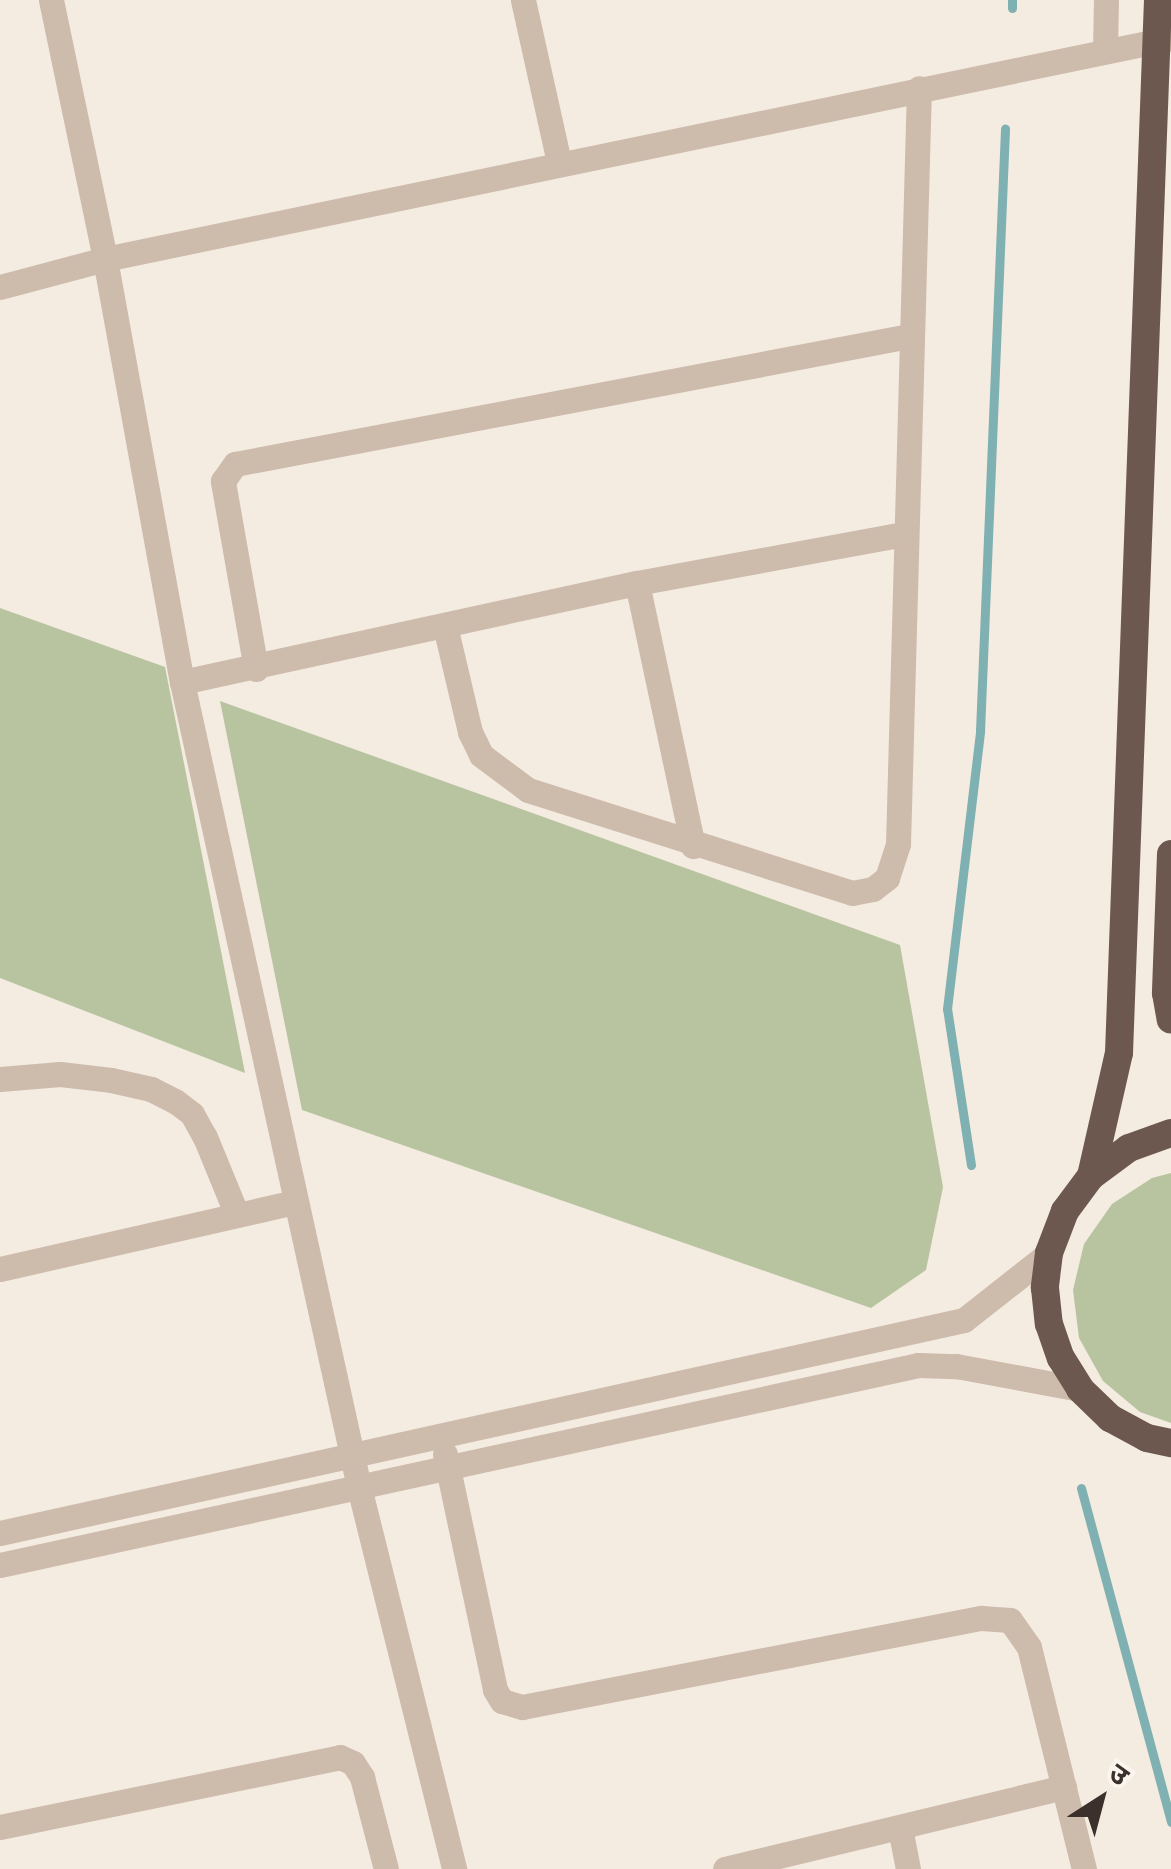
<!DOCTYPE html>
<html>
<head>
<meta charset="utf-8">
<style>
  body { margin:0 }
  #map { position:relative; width:1171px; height:1869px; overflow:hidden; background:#f4ebe1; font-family:Rubik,"Noto Sans Devanagari",sans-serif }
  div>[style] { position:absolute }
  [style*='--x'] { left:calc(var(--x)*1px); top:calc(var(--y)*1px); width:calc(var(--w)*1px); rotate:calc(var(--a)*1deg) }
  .green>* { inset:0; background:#b8c4a0 }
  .stream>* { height:9px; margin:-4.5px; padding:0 4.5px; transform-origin:4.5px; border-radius:4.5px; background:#7fb0b2 }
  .minor>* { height:25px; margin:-12.5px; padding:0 12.5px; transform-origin:12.5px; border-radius:12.5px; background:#cdbbac }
  .tertiary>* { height:25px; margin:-12.5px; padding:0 12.5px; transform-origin:12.5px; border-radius:12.5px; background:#cdbbac }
  .trunk>* { height:28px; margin:-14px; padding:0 14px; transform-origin:14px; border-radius:14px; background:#6c584f }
  span { translate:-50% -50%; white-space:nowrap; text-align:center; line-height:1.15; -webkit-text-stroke:8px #fbf5ee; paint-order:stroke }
  .north { position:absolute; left:1051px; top:1749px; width:100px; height:100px; -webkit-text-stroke:8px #fbf5ee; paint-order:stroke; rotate:36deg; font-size:28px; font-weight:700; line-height:40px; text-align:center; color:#3b302b }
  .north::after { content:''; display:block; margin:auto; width:35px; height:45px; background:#3b302b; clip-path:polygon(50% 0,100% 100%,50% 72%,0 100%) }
</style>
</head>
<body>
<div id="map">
  <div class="green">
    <div style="clip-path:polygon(0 608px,165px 667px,245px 1073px,0 978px)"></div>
    <div style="clip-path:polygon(220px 701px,900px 945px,943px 1187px,926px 1270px,871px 1308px,302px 1110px)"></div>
    <div style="clip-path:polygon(1171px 1173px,1171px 1423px,1140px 1412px,1103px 1381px,1079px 1338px,1073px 1290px,1084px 1244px,1112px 1204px,1152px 1178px)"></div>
  </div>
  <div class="stream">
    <div style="--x:1012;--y:8;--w:8;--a:-90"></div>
    <div style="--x:971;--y:1165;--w:158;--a:-98.7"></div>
    <div style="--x:947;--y:1009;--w:280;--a:-83.2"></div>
    <div style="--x:980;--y:731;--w:603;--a:-87.62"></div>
    <div style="--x:1081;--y:1488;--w:346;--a:74.9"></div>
  </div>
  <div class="minor">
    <div style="--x:51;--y:0;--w:265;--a:78.2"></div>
    <div style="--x:105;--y:259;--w:430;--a:79.7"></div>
    <div style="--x:182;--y:682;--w:824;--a:77.6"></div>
    <div style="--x:359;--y:1487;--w:394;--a:76"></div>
    <div style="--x:523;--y:0;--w:167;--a:77.5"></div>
    <div style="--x:0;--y:287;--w:109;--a:-14.9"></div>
    <div style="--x:105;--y:259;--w:1089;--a:-11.71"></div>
    <div style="--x:637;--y:583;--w:269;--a:78"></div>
    <div style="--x:445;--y:626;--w:109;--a:76.7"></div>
    <div style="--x:470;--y:732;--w:25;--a:64"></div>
    <div style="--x:481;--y:755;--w:59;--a:36.7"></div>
    <div style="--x:528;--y:790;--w:340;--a:17.6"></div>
    <div style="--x:852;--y:893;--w:21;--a:-11"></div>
    <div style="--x:873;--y:889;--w:18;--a:-38"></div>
    <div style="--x:887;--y:878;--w:36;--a:-72"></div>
    <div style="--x:898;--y:844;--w:756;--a:-88.41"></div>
    <div style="--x:256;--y:669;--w:191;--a:-100"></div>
    <div style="--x:223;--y:481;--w:21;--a:-55"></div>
    <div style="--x:235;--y:464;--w:686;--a:-10.75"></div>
    <div style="--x:182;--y:682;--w:466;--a:-12.3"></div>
    <div style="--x:637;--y:583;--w:272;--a:-10.4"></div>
    <div style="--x:0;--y:1079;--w:60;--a:-4.8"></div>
    <div style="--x:60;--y:1074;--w:51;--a:6.7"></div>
    <div style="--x:111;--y:1080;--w:41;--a:12.7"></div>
    <div style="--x:151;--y:1089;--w:27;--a:27"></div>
    <div style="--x:175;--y:1101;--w:21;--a:37"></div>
    <div style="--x:192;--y:1114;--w:26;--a:61"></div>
    <div style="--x:205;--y:1137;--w:84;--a:67.7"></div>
    <div style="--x:0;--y:1269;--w:303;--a:-12.8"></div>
    <div style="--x:445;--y:1454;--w:241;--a:78"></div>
    <div style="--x:495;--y:1690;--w:13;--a:58"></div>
    <div style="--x:502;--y:1701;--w:21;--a:17"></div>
    <div style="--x:522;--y:1707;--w:468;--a:-11"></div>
    <div style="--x:981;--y:1618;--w:29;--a:4"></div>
    <div style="--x:1010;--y:1620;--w:33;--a:55"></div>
    <div style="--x:1029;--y:1647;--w:229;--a:76.1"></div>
    <div style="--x:0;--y:1533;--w:987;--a:-12.46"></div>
    <div style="--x:964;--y:1320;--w:108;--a:-38.2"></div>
    <div style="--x:0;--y:1565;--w:940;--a:-12.29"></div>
    <div style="--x:918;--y:1365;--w:38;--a:2"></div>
    <div style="--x:956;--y:1366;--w:126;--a:10.5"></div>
    <div style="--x:0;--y:1827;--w:347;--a:-11.6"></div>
    <div style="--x:340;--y:1757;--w:14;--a:25"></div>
    <div style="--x:353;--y:1763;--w:17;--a:57"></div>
    <div style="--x:362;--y:1777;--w:95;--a:75.4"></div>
    <div style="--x:900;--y:1828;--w:42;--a:79"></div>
    <div style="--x:725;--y:1869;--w:349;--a:-13.6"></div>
  </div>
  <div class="tertiary">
    <div style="--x:1105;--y:50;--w:50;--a:-88.9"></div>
  </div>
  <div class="trunk">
    <div style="--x:1171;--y:854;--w:139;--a:92.1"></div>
    <div style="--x:1166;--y:993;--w:27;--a:80"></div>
    <div style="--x:1171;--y:1133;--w:45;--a:160.3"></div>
    <div style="--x:1129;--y:1148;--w:47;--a:143.6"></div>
    <div style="--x:1091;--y:1176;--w:44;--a:126.6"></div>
    <div style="--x:1065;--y:1211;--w:45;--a:110.9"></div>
    <div style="--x:1049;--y:1253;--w:35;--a:97"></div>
    <div style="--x:1045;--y:1288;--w:36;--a:84"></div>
    <div style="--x:1049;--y:1324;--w:36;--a:71"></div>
    <div style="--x:1061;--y:1358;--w:36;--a:58"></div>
    <div style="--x:1080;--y:1389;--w:42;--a:44"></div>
    <div style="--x:1110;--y:1418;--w:42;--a:28.4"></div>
    <div style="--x:1147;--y:1438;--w:25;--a:12"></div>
    <div style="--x:1091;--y:1176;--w:126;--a:-77.2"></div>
    <div style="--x:1119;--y:1053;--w:1054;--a:-87.88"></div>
  </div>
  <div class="north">उ</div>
</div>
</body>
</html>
